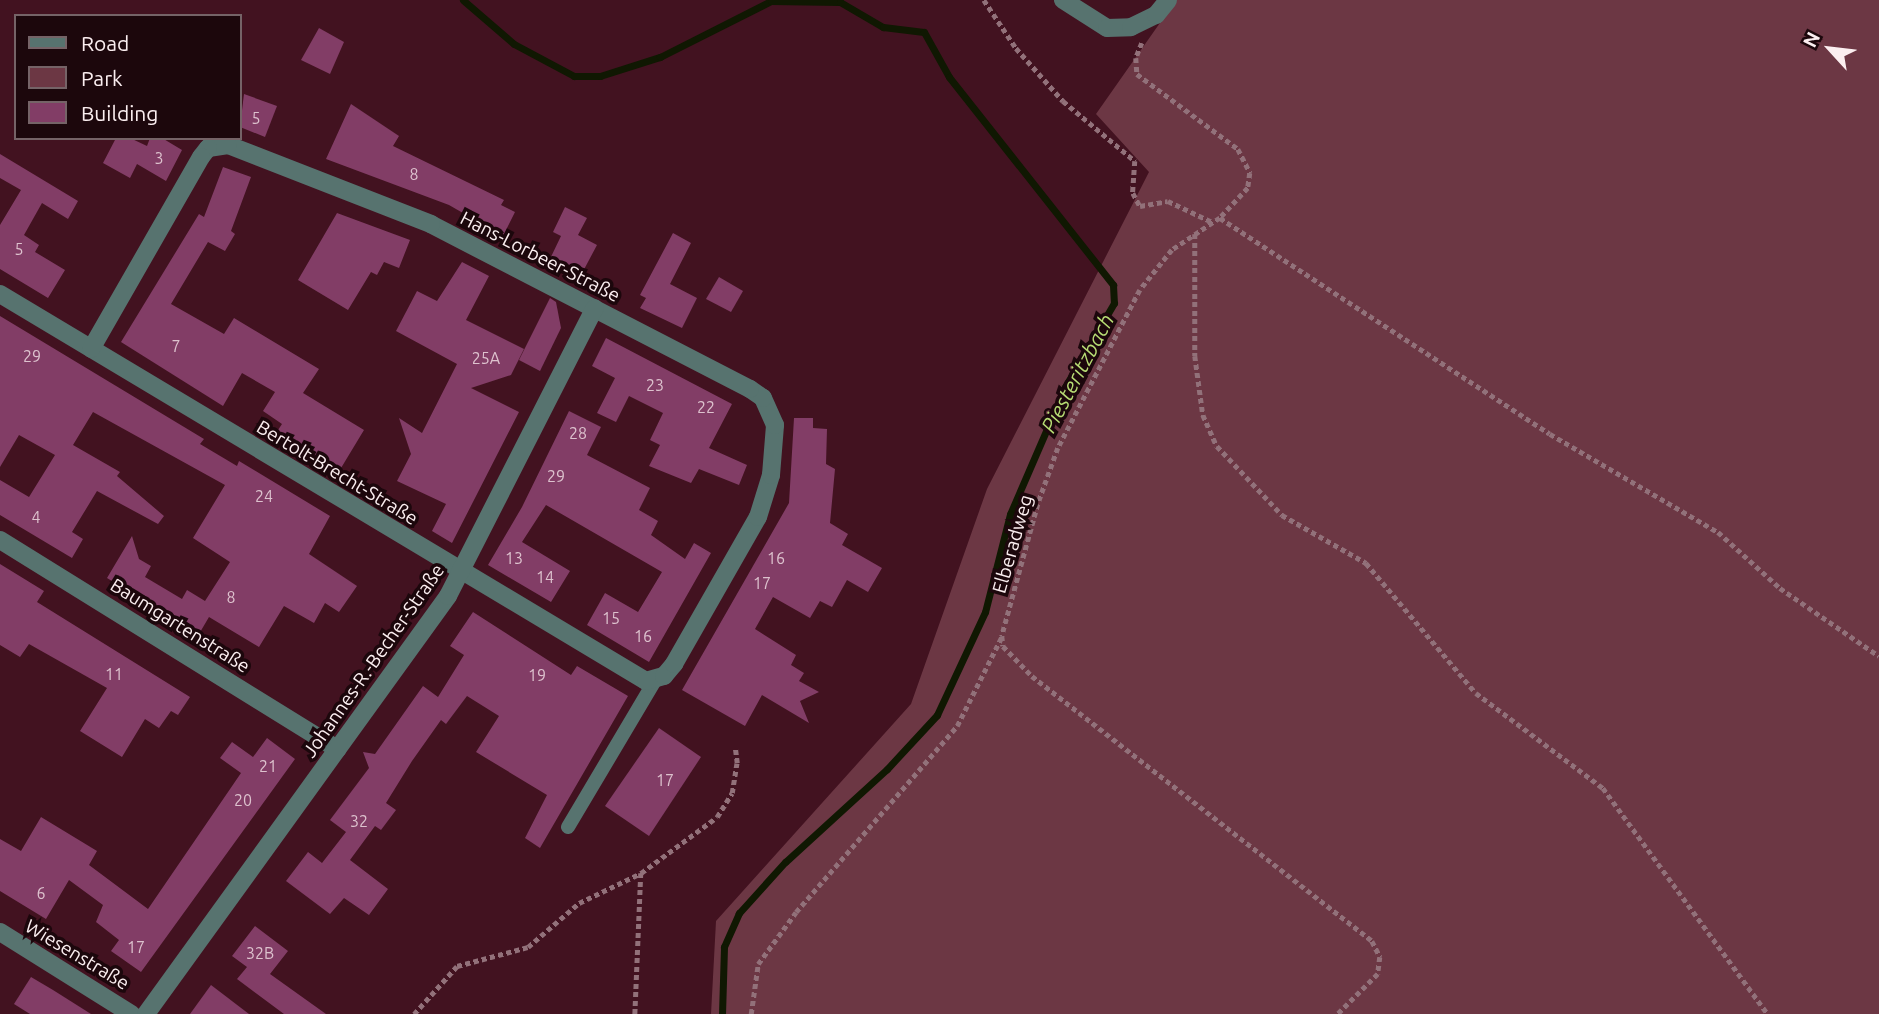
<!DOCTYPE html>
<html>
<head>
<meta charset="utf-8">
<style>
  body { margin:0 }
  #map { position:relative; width:1879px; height:1014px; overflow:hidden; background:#421220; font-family:Ubuntu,sans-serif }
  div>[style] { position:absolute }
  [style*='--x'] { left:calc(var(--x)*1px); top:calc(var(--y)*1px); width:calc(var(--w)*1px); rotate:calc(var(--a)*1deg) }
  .green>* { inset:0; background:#6c3744 }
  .stream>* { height:7px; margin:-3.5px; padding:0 3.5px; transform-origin:3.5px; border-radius:3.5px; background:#101802 }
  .building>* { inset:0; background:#823d66 }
  .path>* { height:4.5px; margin-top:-2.25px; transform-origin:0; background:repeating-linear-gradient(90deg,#92717a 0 5px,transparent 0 8.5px) }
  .service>* { height:14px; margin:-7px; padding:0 7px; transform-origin:7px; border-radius:7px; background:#57736f }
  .minor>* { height:18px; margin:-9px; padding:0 9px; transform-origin:9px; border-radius:9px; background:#57736f }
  span { translate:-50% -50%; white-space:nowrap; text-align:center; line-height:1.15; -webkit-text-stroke:7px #1c070c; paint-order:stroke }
  .number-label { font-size:16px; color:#ddc2ce }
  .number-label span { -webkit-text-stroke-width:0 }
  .street-label { font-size:19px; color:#fbeef0 }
  .water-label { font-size:21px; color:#b7dc74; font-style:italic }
  .legend { position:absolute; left:14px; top:14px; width:228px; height:126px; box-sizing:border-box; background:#1c070c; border:2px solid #756367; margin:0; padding:9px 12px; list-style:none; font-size:21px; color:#fbeef0 }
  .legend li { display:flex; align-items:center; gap:14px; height:35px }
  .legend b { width:35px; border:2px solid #756367 }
  .north { position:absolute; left:1795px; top:14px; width:70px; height:70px; -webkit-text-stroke:5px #1c070c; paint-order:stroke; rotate:297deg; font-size:19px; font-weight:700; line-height:28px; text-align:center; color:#fbeef0 }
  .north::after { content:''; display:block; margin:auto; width:24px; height:32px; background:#fbeef0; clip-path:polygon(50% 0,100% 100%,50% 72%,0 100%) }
</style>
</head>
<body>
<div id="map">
  <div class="green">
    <div style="clip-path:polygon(1176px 0,1879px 0,1879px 1014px,711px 1014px,716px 921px,911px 704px,987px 489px,1149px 172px,1096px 114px)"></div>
  </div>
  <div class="stream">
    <div style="--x:463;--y:0;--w:67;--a:40.8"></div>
    <div style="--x:514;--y:44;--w:68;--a:28.1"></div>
    <div style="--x:574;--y:76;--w:26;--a:0"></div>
    <div style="--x:600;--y:76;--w:63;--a:-17.6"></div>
    <div style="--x:660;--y:57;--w:124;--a:-26.8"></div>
    <div style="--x:771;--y:1;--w:69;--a:0.8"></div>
    <div style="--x:840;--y:2;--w:50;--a:30.2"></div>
    <div style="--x:883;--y:27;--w:41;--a:7"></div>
    <div style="--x:924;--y:32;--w:51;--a:60.9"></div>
    <div style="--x:949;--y:77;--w:265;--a:51.7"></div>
    <div style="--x:1113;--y:285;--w:18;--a:87"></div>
    <div style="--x:1114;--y:303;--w:97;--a:120.3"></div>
    <div style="--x:1065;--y:387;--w:138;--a:113.4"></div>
    <div style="--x:1010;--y:514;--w:101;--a:104.3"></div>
    <div style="--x:985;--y:612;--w:114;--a:115"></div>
    <div style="--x:937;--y:715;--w:74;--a:132.8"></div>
    <div style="--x:887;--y:769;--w:138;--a:137.6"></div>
    <div style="--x:785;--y:862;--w:69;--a:132"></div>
    <div style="--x:739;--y:913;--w:37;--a:114"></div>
    <div style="--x:724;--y:947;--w:67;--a:91.7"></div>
  </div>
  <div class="building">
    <div style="clip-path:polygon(319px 28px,344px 42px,330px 74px,301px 60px)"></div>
    <div style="clip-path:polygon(244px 94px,277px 106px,265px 137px,240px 127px)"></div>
    <div style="clip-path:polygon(351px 104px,399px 136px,393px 146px,504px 200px,501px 205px,515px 212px,503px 236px,449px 205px,326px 159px)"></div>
    <div style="clip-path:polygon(116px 138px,130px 138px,147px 146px,150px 138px,162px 138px,182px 150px,166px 181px,137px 164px,130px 178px,103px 163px)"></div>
    <div style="clip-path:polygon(0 154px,78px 201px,68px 219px,42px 203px,24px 235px,39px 245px,35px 252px,65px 270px,48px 298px,0 269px,0 225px,21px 190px,0 178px)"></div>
    <div style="clip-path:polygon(223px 167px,251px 177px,231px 231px,235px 234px,225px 251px,208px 242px,171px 304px,224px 334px,234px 318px,319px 369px,303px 393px,364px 430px,338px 473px,274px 436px,282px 424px,263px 411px,275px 392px,242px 373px,223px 406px,121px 342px,199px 214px,204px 217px)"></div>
    <div style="clip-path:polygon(565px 207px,587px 218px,578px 235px,597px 245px,580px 277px,549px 261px,561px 236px,553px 232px)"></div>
    <div style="clip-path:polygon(337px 213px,410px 240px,399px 268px,384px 262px,377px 275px,371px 272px,348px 310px,298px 280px)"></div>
    <div style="clip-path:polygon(673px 233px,691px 243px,670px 284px,697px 298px,682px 328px,640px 308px,646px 298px,640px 295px)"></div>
    <div style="clip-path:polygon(462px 262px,489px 276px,466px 320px,524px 349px,511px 375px,471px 388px,519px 412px,452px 543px,432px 531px,446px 504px,397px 481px,411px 454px,399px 418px,422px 433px,457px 364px,396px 331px,417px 291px,437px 301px)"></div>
    <div style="clip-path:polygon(719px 277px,743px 291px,731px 312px,706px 299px)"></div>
    <div style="clip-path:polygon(550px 298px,556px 302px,561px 328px,540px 371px,519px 360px)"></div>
    <div style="clip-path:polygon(0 316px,204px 439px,200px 444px,237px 466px,239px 461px,330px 516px,309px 554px,357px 586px,339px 612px,325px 603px,314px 623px,284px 606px,259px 647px,209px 617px,199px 634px,107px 578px,132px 536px,139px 559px,151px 566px,145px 577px,182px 599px,187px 590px,205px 601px,230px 562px,193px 538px,225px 485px,93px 412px,73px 445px,120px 472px,117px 476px,164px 516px,158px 524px,97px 491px,72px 532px,83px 539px,72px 558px,0 515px,0 480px,29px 497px,55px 455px,19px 435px,0 467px)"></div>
    <div style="clip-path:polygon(606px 338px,732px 404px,709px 448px,747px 465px,739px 485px,699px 469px,691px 483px,649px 466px,660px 445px,650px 440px,663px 413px,629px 396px,616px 422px,597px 413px,615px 378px,592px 366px)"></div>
    <div style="clip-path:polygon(569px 411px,601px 427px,587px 455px,650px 488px,639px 510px,658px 521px,651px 535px,685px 559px,694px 543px,711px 553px,649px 662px,587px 625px,605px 593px,638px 612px,662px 572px,546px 505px,522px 542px,570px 571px,551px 602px,488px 565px,522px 507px)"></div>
    <div style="clip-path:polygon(794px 418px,813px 418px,813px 428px,827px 429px,826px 464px,835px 469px,830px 523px,848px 534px,842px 545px,882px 568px,868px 592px,847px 580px,832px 607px,820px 601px,810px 618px,773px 597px,755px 629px,796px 655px,791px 665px,804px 673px,799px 681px,819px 692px,800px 701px,809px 723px,762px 695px,745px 726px,682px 690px,789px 503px)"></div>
    <div style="clip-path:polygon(0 564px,44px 591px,37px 602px,190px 697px,178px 715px,171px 711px,159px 728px,145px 719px,122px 757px,80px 731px,107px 688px,29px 644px,20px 657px,0 645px)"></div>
    <div style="clip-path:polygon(473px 612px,571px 675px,577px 666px,628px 696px,540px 848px,525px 838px,547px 795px,476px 752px,499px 716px,467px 696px,446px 724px,441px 720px,412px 761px,386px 803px,396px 810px,381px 830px,375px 826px,350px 860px,388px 889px,369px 915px,344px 898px,330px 914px,286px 881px,308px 852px,322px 863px,346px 832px,330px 820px,369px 768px,363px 752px,375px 754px,423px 686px,438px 697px,464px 655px,450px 646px)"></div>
    <div style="clip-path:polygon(659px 728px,701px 757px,649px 836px,605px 806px)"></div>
    <div style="clip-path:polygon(267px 738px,295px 759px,141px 972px,111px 951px,119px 940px,96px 922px,103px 905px,69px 880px,46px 919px,0 891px,0 839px,21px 851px,41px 817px,97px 851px,89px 865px,148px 909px,241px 773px,220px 758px,232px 742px,253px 757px)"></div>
    <div style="clip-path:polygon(255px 926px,288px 951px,270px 974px,326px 1014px,284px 1014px,237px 979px,247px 967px,232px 956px)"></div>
    <div style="clip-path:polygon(31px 977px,53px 990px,91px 1014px,30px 1014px,14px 1004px)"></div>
    <div style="clip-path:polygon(211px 985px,249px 1014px,190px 1014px)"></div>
  </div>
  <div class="path">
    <div style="--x:984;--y:0;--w:58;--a:56.3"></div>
    <div style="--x:1016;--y:48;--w:71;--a:48.4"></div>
    <div style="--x:1063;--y:101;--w:94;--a:39.8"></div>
    <div style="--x:1135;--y:161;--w:32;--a:94"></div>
    <div style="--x:1133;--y:193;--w:15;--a:62"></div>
    <div style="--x:1140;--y:206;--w:28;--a:-10"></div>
    <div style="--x:1168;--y:201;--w:49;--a:25.5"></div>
    <div style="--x:1142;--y:43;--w:16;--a:112"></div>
    <div style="--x:1136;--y:58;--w:16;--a:86"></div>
    <div style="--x:1137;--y:74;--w:126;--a:36.6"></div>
    <div style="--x:1238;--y:149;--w:27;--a:63"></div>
    <div style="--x:1250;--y:173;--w:15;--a:98"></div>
    <div style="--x:1248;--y:188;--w:41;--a:133"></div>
    <div style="--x:1220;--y:218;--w:58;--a:146.3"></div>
    <div style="--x:1172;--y:250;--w:51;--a:128.7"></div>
    <div style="--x:1140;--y:290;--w:178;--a:117.4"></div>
    <div style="--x:1058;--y:448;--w:59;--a:109.7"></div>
    <div style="--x:1038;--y:504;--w:137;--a:105.3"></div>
    <div style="--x:1002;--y:636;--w:10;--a:84"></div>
    <div style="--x:1003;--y:646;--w:42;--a:46"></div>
    <div style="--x:1032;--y:676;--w:431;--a:37.9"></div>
    <div style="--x:1372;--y:941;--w:18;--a:63"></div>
    <div style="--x:1380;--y:957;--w:17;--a:97"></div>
    <div style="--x:1378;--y:974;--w:57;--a:135"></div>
    <div style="--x:1220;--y:218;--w:394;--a:33.2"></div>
    <div style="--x:1550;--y:434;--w:194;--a:30.3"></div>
    <div style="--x:1718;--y:532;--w:84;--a:42.1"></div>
    <div style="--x:1780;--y:588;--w:120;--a:34.5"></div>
    <div style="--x:1195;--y:234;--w:122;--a:90"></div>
    <div style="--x:1195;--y:356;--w:60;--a:82.3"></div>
    <div style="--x:1203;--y:415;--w:34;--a:66"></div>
    <div style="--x:1217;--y:446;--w:95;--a:46.7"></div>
    <div style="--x:1282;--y:515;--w:97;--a:29.7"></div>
    <div style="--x:1366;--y:563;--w:170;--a:49.8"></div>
    <div style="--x:1476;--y:693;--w:159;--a:36.8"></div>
    <div style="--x:1603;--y:788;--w:280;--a:53.9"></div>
    <div style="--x:641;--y:873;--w:94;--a:-36.4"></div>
    <div style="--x:717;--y:817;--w:28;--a:-58"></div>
    <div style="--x:732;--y:793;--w:30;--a:-81"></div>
    <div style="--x:737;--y:763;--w:16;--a:-97"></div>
    <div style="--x:414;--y:1014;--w:64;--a:-48.1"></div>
    <div style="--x:457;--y:966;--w:73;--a:-15"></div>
    <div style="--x:528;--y:947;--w:67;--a:-40.8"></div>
    <div style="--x:579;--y:903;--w:69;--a:-25.8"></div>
    <div style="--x:641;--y:873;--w:141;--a:92.4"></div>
    <div style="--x:751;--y:1014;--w:50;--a:-82"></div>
    <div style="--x:758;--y:964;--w:64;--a:-53.8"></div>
    <div style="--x:796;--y:912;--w:246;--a:-49.1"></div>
    <div style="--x:957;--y:726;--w:101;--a:-63.4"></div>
  </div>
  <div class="service">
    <div style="--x:568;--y:827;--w:169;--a:-59.3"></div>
  </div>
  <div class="minor">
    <div style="--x:1063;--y:0;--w:52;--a:32.5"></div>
    <div style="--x:1107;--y:28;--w:24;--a:-2"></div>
    <div style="--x:1131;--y:27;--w:28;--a:-26"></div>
    <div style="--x:1156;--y:15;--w:19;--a:-51"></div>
    <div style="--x:0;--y:294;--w:753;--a:30.92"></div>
    <div style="--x:646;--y:681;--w:19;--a:-16"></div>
    <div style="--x:664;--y:676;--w:16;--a:-50"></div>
    <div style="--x:674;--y:664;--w:169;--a:-60.3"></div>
    <div style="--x:758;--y:517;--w:44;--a:-72.8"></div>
    <div style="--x:771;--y:475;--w:50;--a:-85.4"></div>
    <div style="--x:775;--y:425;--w:30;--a:-114"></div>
    <div style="--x:763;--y:398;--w:16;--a:-145"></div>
    <div style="--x:750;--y:389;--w:359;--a:-152.7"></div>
    <div style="--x:431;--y:224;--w:218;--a:-158.7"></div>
    <div style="--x:228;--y:145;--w:20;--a:171"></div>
    <div style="--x:208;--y:148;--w:11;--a:128"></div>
    <div style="--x:201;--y:157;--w:221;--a:119.8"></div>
    <div style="--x:0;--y:540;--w:397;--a:31.8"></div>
    <div style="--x:0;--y:932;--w:155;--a:32"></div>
    <div style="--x:146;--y:1014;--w:516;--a:-54.15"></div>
    <div style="--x:448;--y:596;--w:323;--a:-63"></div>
  </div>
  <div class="number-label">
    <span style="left:256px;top:118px">5</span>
    <span style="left:159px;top:158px">3</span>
    <span style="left:414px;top:174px">8</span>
    <span style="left:19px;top:249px">5</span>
    <span style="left:176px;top:346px">7</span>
    <span style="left:32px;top:356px">29</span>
    <span style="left:486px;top:358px">25A</span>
    <span style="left:655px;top:385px">23</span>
    <span style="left:706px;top:407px">22</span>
    <span style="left:578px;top:433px">28</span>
    <span style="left:556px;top:476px">29</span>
    <span style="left:264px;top:496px">24</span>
    <span style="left:36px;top:517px">4</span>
    <span style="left:514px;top:558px">13</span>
    <span style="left:776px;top:558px">16</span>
    <span style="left:545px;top:577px">14</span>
    <span style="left:762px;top:583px">17</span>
    <span style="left:231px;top:597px">8</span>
    <span style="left:611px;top:618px">15</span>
    <span style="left:643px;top:636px">16</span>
    <span style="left:114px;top:674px">11</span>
    <span style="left:537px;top:675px">19</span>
    <span style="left:268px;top:766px">21</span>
    <span style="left:665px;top:780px">17</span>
    <span style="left:243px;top:800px">20</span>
    <span style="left:359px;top:821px">32</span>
    <span style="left:41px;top:893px">6</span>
    <span style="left:136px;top:947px">17</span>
    <span style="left:260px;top:953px">32B</span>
  </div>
  <div class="street-label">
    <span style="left:540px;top:257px;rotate:27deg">Hans-Lorbeer-Straße</span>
    <span style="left:337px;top:473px;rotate:31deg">Bertolt-Brecht-Straße</span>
    <span style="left:1013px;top:544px;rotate:-74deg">Elberadweg</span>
    <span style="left:180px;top:626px;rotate:32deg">Baumgartenstraße</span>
    <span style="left:374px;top:661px;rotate:-55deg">Johannes-R.-Becher-Straße</span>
    <span style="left:77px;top:955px;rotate:31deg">Wiesenstraße</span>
  </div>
  <div class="water-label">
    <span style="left:1077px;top:373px;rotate:-62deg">Piesteritzbach</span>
  </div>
  <ul class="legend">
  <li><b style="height:9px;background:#57736f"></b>Road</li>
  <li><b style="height:19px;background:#6c3744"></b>Park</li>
  <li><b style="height:19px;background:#823d66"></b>Building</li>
  </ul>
  <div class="north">N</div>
</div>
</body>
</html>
